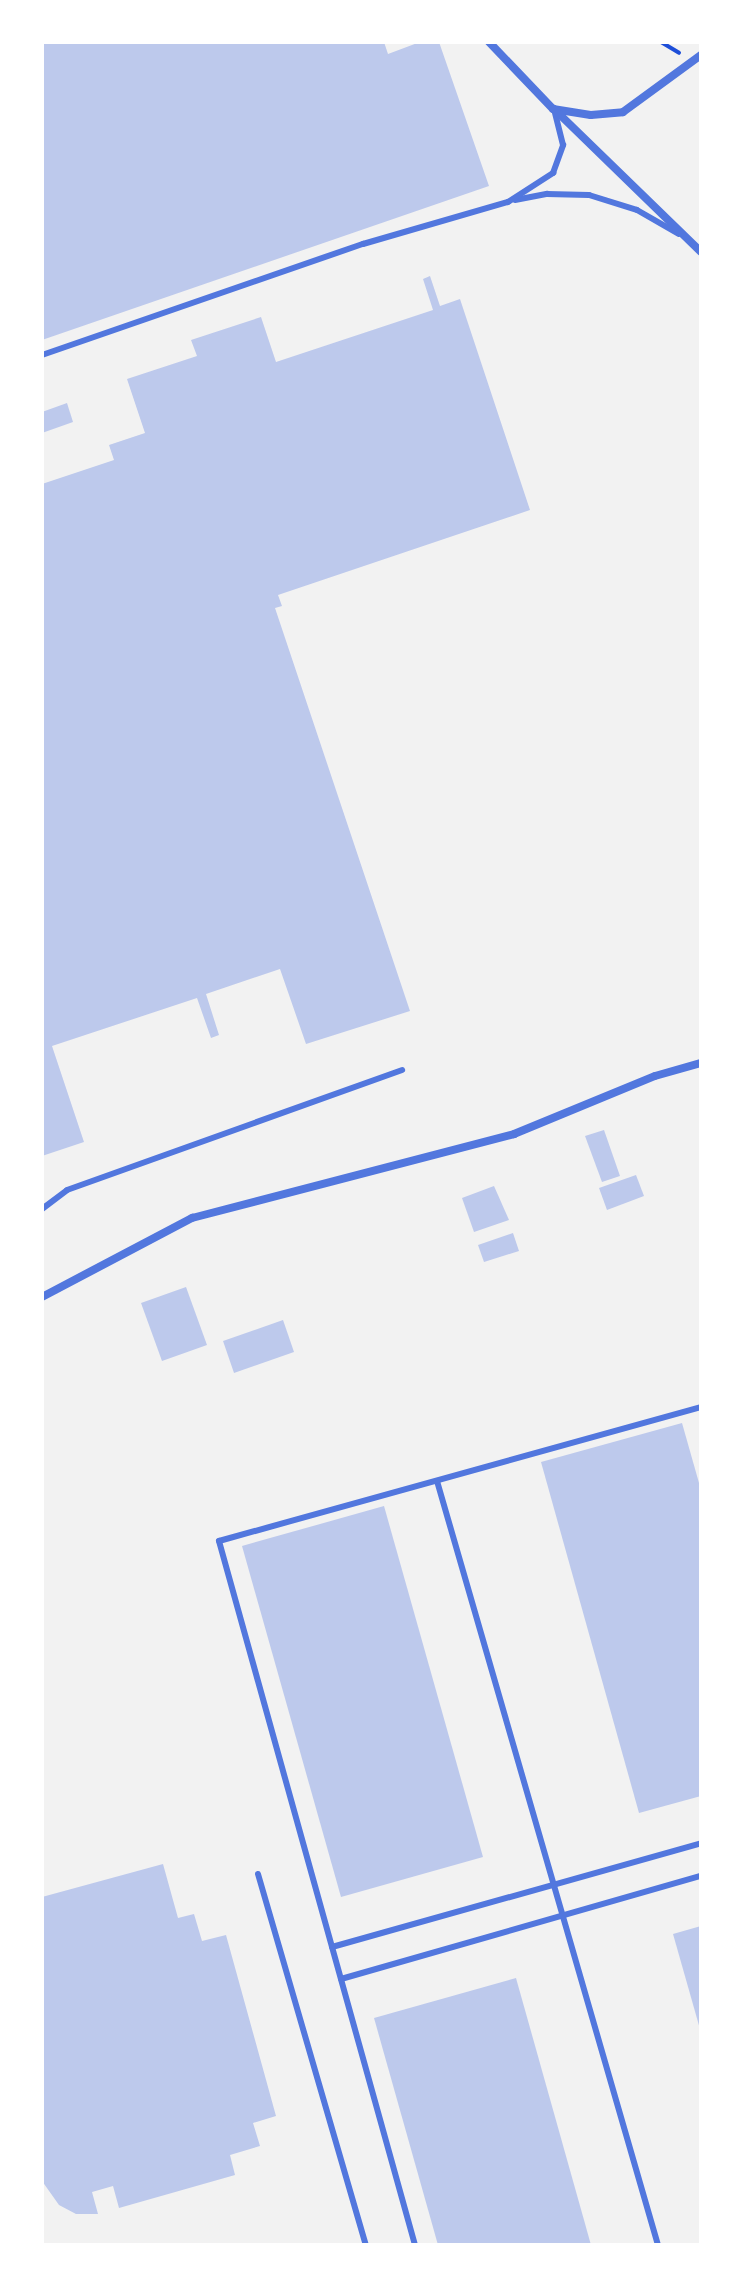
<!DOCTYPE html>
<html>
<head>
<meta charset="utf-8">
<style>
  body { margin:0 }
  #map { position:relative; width:743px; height:2287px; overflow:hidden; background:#f2f2f2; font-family:"Noto Sans",sans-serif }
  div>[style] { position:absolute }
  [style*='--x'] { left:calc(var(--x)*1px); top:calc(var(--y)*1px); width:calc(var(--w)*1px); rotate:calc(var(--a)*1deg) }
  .building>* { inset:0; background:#bdc9ec }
  .path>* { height:4px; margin:-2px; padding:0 2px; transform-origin:2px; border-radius:2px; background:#1d4ed8 }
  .service>* { height:6px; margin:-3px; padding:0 3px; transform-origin:3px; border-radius:3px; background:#5277de }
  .minor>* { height:8px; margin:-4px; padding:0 4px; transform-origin:4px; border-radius:4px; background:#5277de }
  span { translate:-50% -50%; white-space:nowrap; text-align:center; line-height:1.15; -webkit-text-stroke:7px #fff; paint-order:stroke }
  .frame { position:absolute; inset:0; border:44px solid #fff; pointer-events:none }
</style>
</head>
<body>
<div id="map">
  <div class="building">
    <div style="clip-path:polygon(42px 42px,384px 42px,388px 54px,420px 42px,439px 42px,489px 186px,42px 340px)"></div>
    <div style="clip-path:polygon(430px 276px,440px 306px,460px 299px,530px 510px,278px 595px,282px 606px,275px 608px,410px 1011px,306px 1044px,280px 969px,206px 994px,219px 1035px,211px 1038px,197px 998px,52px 1046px,84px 1142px,42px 1156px,42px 484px,114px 460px,109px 445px,145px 433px,127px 379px,197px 356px,191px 340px,261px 317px,276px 362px,433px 310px,423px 279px)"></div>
    <div style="clip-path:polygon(67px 403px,73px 422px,42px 433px,42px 412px)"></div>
    <div style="clip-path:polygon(604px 1130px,620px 1176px,602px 1182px,585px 1136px)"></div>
    <div style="clip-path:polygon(636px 1175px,644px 1196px,607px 1210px,599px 1188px)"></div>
    <div style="clip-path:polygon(494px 1186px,509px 1220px,474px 1232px,462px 1198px)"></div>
    <div style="clip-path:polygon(513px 1233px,519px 1251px,484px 1262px,478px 1245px)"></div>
    <div style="clip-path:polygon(186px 1287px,207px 1345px,162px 1361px,141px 1303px)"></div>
    <div style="clip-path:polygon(283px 1320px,294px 1352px,234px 1373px,223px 1341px)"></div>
    <div style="clip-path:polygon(682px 1423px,701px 1490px,701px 1796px,639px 1813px,541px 1462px)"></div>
    <div style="clip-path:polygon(384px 1506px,483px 1857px,341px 1897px,242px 1546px)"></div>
    <div style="clip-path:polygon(163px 1864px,178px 1918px,194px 1914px,202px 1941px,226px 1935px,276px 2116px,253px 2123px,260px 2146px,230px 2155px,235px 2175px,119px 2208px,113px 2186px,92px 2192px,98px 2214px,76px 2214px,59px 2205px,42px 2181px,42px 1897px)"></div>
    <div style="clip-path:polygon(701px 1926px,701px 2029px,700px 2029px,673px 1934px)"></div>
    <div style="clip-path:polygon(516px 1978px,591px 2245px,438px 2245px,374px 2018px)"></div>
  </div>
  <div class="path">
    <div style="--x:661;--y:42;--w:21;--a:31"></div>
  </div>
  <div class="service">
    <div style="--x:515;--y:200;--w:33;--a:-11"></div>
    <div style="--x:547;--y:194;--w:42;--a:1.4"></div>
    <div style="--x:589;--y:195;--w:50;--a:17.4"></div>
    <div style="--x:637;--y:210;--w:48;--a:29.7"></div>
    <div style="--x:42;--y:355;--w:340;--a:-19.1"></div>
    <div style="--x:363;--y:244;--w:151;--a:-16.2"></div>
    <div style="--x:508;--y:202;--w:54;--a:-32.8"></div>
    <div style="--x:553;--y:173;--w:30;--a:-70"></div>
    <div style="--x:563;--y:145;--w:33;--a:-104"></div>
    <div style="--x:42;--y:1209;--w:31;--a:-37"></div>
    <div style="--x:67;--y:1190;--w:356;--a:-19.7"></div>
    <div style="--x:437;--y:1481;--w:795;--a:73.87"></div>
    <div style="--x:258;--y:1874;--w:386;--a:73.8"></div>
    <div style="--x:332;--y:1947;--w:383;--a:-15.7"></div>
    <div style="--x:341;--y:1979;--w:374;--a:-16"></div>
    <div style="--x:415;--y:2245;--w:731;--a:-105.56"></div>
    <div style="--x:219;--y:1541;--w:500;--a:-15.54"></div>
  </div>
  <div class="minor">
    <div style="--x:489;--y:42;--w:93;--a:46.3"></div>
    <div style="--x:553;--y:109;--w:38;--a:9"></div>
    <div style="--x:591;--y:115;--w:32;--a:-5"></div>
    <div style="--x:623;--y:112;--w:97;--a:-36.2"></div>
    <div style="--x:554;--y:109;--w:205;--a:44.2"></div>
    <div style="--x:42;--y:1297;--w:170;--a:-27.8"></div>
    <div style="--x:192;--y:1218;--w:333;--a:-14.6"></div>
    <div style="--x:514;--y:1134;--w:152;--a:-22.4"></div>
    <div style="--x:655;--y:1076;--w:48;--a:-15.8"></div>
  </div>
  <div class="frame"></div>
</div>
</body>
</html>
